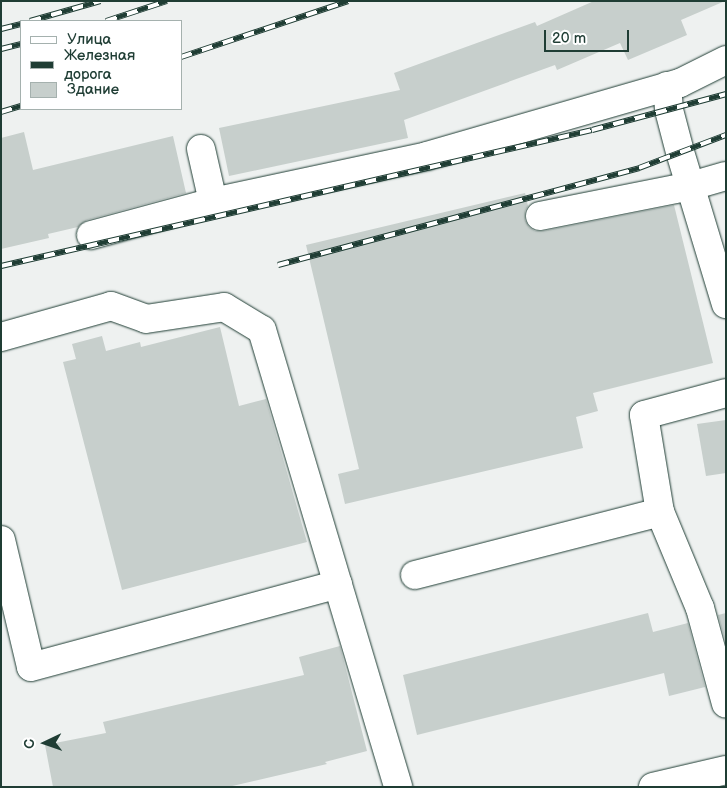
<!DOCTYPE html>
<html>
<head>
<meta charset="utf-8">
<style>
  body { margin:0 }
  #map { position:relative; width:727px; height:788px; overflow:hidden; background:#fff; font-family:"Balsamiq Sans",sans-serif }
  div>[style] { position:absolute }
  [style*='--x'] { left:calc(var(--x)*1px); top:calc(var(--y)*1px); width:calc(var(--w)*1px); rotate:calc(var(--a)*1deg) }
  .built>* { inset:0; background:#eef1f0 }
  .building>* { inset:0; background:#c7cfcc }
  .roads { filter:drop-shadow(0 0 1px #1f3d34) drop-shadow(0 0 1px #1f3d34) }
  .minor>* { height:28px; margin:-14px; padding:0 14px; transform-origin:14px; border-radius:14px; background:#fff }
  .rail>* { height:5.5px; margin-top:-2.75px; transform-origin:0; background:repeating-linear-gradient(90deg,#fff 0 11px,#1f3d34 0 22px); box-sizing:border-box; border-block:1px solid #1f3d34 }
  span { translate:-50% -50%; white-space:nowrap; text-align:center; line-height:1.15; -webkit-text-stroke:5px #fff; paint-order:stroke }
  .frame { position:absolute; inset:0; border:2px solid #1f3d34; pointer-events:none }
  .legend { position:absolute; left:20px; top:20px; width:162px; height:90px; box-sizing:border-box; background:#fff; border:1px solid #a5b1ae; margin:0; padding:6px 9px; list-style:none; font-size:15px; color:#1f3d34 }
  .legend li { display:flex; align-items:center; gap:10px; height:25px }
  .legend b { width:25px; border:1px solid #a5b1ae }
  .north { position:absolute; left:20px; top:718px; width:50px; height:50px; -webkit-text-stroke:4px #fff; paint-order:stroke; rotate:267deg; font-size:14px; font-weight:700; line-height:20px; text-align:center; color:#1f3d34 }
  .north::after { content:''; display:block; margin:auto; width:18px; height:22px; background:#1f3d34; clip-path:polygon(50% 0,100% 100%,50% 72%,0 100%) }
  .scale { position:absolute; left:544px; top:30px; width:85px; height:22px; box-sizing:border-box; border:2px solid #1f3d34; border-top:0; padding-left:6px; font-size:15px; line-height:18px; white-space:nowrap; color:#1f3d34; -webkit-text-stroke:4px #fff; paint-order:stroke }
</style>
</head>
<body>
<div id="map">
  <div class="built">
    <div style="clip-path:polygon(evenodd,1px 1px,726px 1px,726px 787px,1px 787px,1px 1px,21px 21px,181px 21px,181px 109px,21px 109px,21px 21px)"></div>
  </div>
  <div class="building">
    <div style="clip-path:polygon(594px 1px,725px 1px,681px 20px,687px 35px,628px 60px,620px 43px,557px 70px,555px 65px,404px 120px,408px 138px,229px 176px,219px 128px,400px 90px,394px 73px,535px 22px,537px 26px)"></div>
    <div style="clip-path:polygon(24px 132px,33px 170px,173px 136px,186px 193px,87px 220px,78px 227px,48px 234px,49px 238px,1px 249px,1px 138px)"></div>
    <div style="clip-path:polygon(525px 193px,528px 206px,525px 211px,525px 220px,529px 227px,535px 231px,543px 231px,674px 205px,713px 363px,593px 393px,598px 411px,576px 417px,583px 448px,345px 504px,338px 474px,359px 469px,306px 245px)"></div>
    <div style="clip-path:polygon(220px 327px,239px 406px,266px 399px,307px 542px,122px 590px,63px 362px,76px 359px,72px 344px,102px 336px,106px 351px,140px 342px,141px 347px)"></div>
    <div style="clip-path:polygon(726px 420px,726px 473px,706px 476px,697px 424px)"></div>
    <div style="clip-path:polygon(648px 613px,653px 632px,688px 623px,705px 687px,669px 696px,664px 673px,417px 735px,403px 675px)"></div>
    <div style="clip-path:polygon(726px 613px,726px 643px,718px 615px)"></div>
    <div style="clip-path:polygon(340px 646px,367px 751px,325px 762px,327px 764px,228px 787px,53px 787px,45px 745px,106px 733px,103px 722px,304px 675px,299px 657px)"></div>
  </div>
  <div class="roads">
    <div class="minor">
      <div style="--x:667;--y:86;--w:24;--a:85"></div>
      <div style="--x:669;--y:110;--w:43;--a:75.3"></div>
      <div style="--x:680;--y:152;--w:159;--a:73.2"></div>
      <div style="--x:201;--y:149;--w:54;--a:77.2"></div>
      <div style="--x:213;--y:202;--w:219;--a:-12.1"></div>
      <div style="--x:427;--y:156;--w:263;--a:-16.1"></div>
      <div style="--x:680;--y:83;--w:51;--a:-26.6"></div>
      <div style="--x:540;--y:216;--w:154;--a:-11.2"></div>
      <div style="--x:691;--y:186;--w:36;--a:-16"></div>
      <div style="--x:91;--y:235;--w:126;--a:-15.1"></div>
      <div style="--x:1;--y:337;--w:114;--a:-15.7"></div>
      <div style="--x:111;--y:306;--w:37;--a:20"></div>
      <div style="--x:146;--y:319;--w:79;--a:-8.7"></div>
      <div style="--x:224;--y:307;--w:44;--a:31.2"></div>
      <div style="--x:262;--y:330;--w:477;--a:73.4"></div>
      <div style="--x:660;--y:512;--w:104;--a:67.4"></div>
      <div style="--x:700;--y:608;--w:99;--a:74.8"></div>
      <div style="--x:1;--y:540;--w:130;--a:76.7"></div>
      <div style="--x:31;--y:667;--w:318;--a:-15.1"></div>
      <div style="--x:415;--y:575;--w:253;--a:-14.4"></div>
      <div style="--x:660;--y:512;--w:98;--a:-99.4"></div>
      <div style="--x:644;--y:415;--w:85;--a:-15"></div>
      <div style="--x:653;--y:787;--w:75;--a:-13.1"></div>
    </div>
  </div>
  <div class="rail">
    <div style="--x:30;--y:21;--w:73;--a:-15.9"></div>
    <div style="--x:106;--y:21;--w:64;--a:-18.2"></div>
    <div style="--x:1;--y:29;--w:21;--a:-14"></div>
    <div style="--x:1;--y:49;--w:21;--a:-14"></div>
    <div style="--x:181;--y:57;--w:176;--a:-18.5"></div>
    <div style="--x:1;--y:112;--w:21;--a:-17"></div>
    <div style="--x:278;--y:265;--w:374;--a:-15"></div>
    <div style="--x:639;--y:168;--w:93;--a:-20.8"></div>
    <div style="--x:1;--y:266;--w:606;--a:-12.96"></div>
    <div style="--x:592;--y:130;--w:139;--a:-15"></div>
  </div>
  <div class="frame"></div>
  <ul class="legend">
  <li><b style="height:6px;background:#fff"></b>Улица</li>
  <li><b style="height:6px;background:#1f3d34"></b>Железная дорога</li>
  <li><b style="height:14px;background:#c7cfcc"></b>Здание</li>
  </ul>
  <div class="north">С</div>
  <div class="scale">20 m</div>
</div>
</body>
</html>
